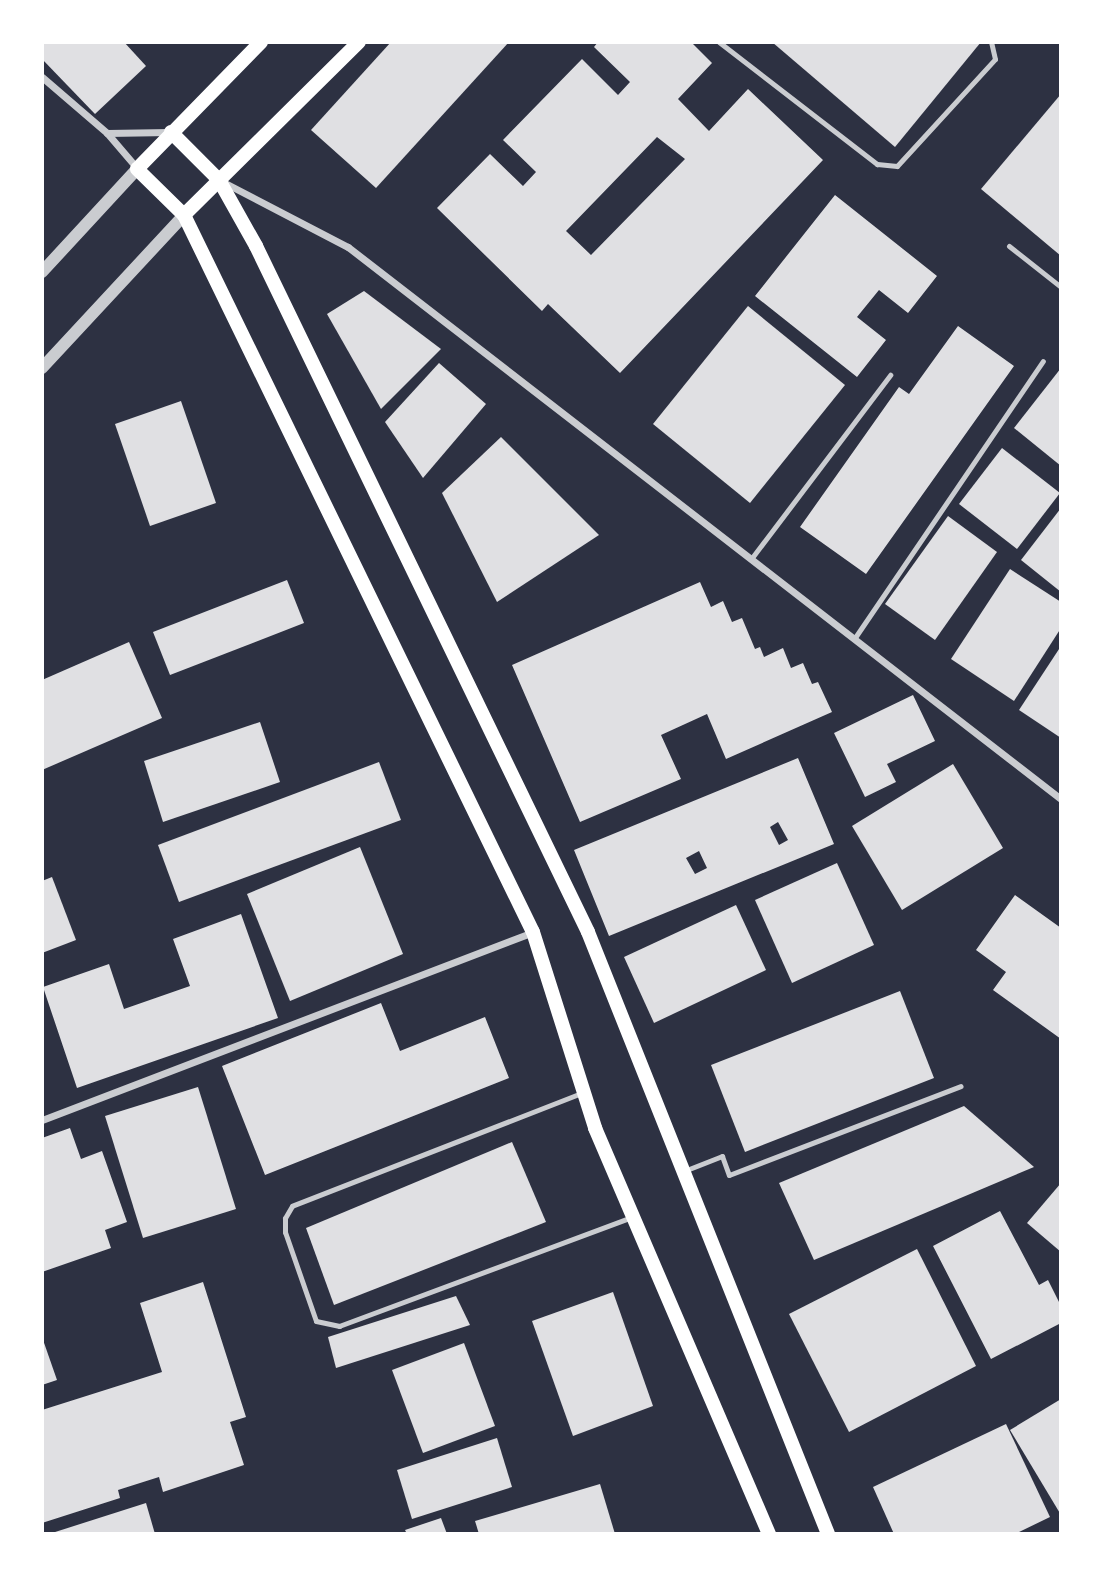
<!DOCTYPE html>
<html>
<head>
<meta charset="utf-8">
<style>
  body { margin:0 }
  #map { position:relative; width:1103px; height:1576px; overflow:hidden; background:#2d3142; font-family:Arial,sans-serif }
  div>[style] { position:absolute }
  [style*='--x'] { left:calc(var(--x)*1px); top:calc(var(--y)*1px); width:calc(var(--w)*1px); rotate:calc(var(--a)*1deg) }
  .building>* { inset:0; background:#e0e0e3 }
  .service>* { height:5px; margin:-2.5px; padding:0 2.5px; transform-origin:2.5px; border-radius:2.5px; background:#caccd0 }
  .minor>* { height:7px; margin:-3.5px; padding:0 3.5px; transform-origin:3.5px; border-radius:3.5px; background:#caccd0 }
  .tertiary>* { height:12px; margin:-6px; padding:0 6px; transform-origin:6px; border-radius:6px; background:#caccd0 }
  .secondary>* { height:14px; margin:-7px; padding:0 7px; transform-origin:7px; border-radius:7px; background:#fff }
  span { translate:-50% -50%; white-space:nowrap; text-align:center; line-height:1.15; -webkit-text-stroke:7px #fff; paint-order:stroke }
  .frame { position:absolute; inset:0; border:44px solid #fff; pointer-events:none }
</style>
</head>
<body>
<div id="map">
  <div class="building">
    <div style="clip-path:polygon(42px 42px,124px 42px,146px 66px,95px 114px,42px 59px)"></div>
    <div style="clip-path:polygon(391px 42px,509px 42px,376px 188px,311px 130px)"></div>
    <div style="clip-path:polygon(evenodd,598px 42px,691px 42px,712px 63px,678px 99px,709px 131px,748px 89px,823px 160px,620px 373px,548px 304px,542px 311px,437px 208px,490px 154px,523px 186px,536px 172px,503px 140px,582px 59px,618px 95px,630px 82px,594px 47px,598px 42px,657px 137px,685px 159px,591px 255px,566px 231px,657px 137px)"></div>
    <div style="clip-path:polygon(772px 42px,981px 42px,895px 147px)"></div>
    <div style="clip-path:polygon(1061px 94px,1061px 256px,981px 189px)"></div>
    <div style="clip-path:polygon(835px 195px,937px 276px,908px 313px,879px 290px,857px 317px,886px 340px,857px 377px,755px 296px)"></div>
    <div style="clip-path:polygon(364px 291px,441px 349px,381px 409px,327px 314px)"></div>
    <div style="clip-path:polygon(748px 306px,845px 385px,750px 503px,653px 424px)"></div>
    <div style="clip-path:polygon(958px 326px,1014px 366px,866px 574px,800px 527px,899px 387px,909px 394px)"></div>
    <div style="clip-path:polygon(439px 363px,486px 404px,423px 478px,385px 422px)"></div>
    <div style="clip-path:polygon(1061px 368px,1061px 466px,1014px 428px)"></div>
    <div style="clip-path:polygon(181px 401px,216px 503px,150px 526px,115px 424px)"></div>
    <div style="clip-path:polygon(501px 437px,599px 535px,497px 602px,442px 493px)"></div>
    <div style="clip-path:polygon(1002px 448px,1060px 493px,1017px 549px,959px 504px)"></div>
    <div style="clip-path:polygon(1061px 508px,1061px 592px,1021px 560px)"></div>
    <div style="clip-path:polygon(948px 516px,997px 552px,935px 640px,885px 604px)"></div>
    <div style="clip-path:polygon(1010px 569px,1061px 602px,1061px 628px,1014px 701px,951px 659px)"></div>
    <div style="clip-path:polygon(287px 580px,304px 623px,170px 675px,153px 632px)"></div>
    <div style="clip-path:polygon(700px 582px,711px 607px,723px 601px,732px 622px,742px 618px,755px 649px,760px 647px,764px 657px,783px 648px,791px 668px,803px 663px,812px 684px,818px 682px,832px 712px,726px 759px,707px 714px,661px 735px,681px 779px,580px 822px,512px 665px)"></div>
    <div style="clip-path:polygon(129px 642px,162px 718px,42px 770px,42px 680px)"></div>
    <div style="clip-path:polygon(1061px 646px,1061px 738px,1019px 710px)"></div>
    <div style="clip-path:polygon(913px 695px,935px 741px,887px 764px,896px 782px,865px 797px,834px 733px)"></div>
    <div style="clip-path:polygon(260px 722px,280px 782px,163px 822px,144px 761px)"></div>
    <div style="clip-path:polygon(evenodd,798px 758px,834px 844px,609px 936px,574px 850px,798px 758px,778px 822px,788px 840px,779px 845px,770px 827px,778px 822px,798px 758px,699px 851px,707px 868px,695px 874px,686px 858px,699px 851px)"></div>
    <div style="clip-path:polygon(379px 762px,401px 820px,179px 902px,158px 845px)"></div>
    <div style="clip-path:polygon(953px 764px,1003px 848px,902px 910px,852px 826px)"></div>
    <div style="clip-path:polygon(360px 847px,403px 954px,290px 1001px,247px 894px)"></div>
    <div style="clip-path:polygon(837px 863px,874px 945px,792px 983px,755px 900px)"></div>
    <div style="clip-path:polygon(52px 877px,76px 940px,42px 953px,42px 881px)"></div>
    <div style="clip-path:polygon(1015px 895px,1061px 928px,1061px 1039px,993px 990px,1006px 972px,976px 950px)"></div>
    <div style="clip-path:polygon(736px 905px,766px 970px,654px 1023px,624px 957px)"></div>
    <div style="clip-path:polygon(241px 914px,278px 1018px,77px 1088px,43px 987px,109px 964px,124px 1009px,190px 986px,173px 939px)"></div>
    <div style="clip-path:polygon(900px 991px,934px 1078px,745px 1152px,711px 1065px)"></div>
    <div style="clip-path:polygon(381px 1003px,400px 1051px,485px 1017px,509px 1078px,265px 1175px,222px 1066px)"></div>
    <div style="clip-path:polygon(198px 1087px,236px 1209px,143px 1238px,105px 1116px)"></div>
    <div style="clip-path:polygon(964px 1106px,1034px 1167px,814px 1260px,779px 1183px)"></div>
    <div style="clip-path:polygon(70px 1128px,81px 1159px,102px 1151px,127px 1222px,105px 1230px,111px 1248px,42px 1272px,42px 1138px)"></div>
    <div style="clip-path:polygon(512px 1142px,546px 1222px,334px 1305px,306px 1228px)"></div>
    <div style="clip-path:polygon(1061px 1183px,1061px 1252px,1027px 1223px)"></div>
    <div style="clip-path:polygon(1000px 1211px,1039px 1285px,1048px 1280px,1061px 1306px,1061px 1323px,991px 1359px,933px 1246px)"></div>
    <div style="clip-path:polygon(917px 1249px,976px 1366px,849px 1432px,789px 1314px)"></div>
    <div style="clip-path:polygon(203px 1282px,246px 1417px,230px 1422px,244px 1465px,163px 1492px,159px 1477px,118px 1490px,120px 1498px,42px 1523px,42px 1410px,162px 1372px,140px 1303px)"></div>
    <div style="clip-path:polygon(613px 1292px,653px 1406px,573px 1436px,532px 1321px)"></div>
    <div style="clip-path:polygon(456px 1296px,470px 1325px,336px 1368px,328px 1337px)"></div>
    <div style="clip-path:polygon(42px 1337px,57px 1380px,42px 1385px)"></div>
    <div style="clip-path:polygon(464px 1343px,495px 1426px,423px 1453px,392px 1370px)"></div>
    <div style="clip-path:polygon(1061px 1399px,1061px 1515px,1010px 1430px)"></div>
    <div style="clip-path:polygon(1006px 1424px,1050px 1517px,1015px 1534px,894px 1534px,873px 1487px)"></div>
    <div style="clip-path:polygon(497px 1438px,512px 1487px,412px 1519px,397px 1470px)"></div>
    <div style="clip-path:polygon(600px 1484px,615px 1534px,479px 1534px,475px 1521px)"></div>
    <div style="clip-path:polygon(146px 1503px,155px 1534px,52px 1534px,52px 1533px)"></div>
    <div style="clip-path:polygon(441px 1518px,447px 1534px,407px 1534px,405px 1530px)"></div>
  </div>
  <div class="service">
    <div style="--x:719;--y:42;--w:200;--a:37.7"></div>
    <div style="--x:877;--y:164;--w:20;--a:6"></div>
    <div style="--x:897;--y:166;--w:145;--a:-47.5"></div>
    <div style="--x:995;--y:59;--w:17;--a:-103"></div>
    <div style="--x:1009;--y:246;--w:66;--a:38.3"></div>
    <div style="--x:751;--y:559;--w:231;--a:-52.9"></div>
    <div style="--x:854;--y:639;--w:336;--a:-55.8"></div>
    <div style="--x:584;--y:1092;--w:313;--a:158.7"></div>
    <div style="--x:292;--y:1206;--w:14;--a:120"></div>
    <div style="--x:285;--y:1218;--w:14;--a:90"></div>
    <div style="--x:285;--y:1232;--w:94;--a:70.8"></div>
    <div style="--x:316;--y:1321;--w:24;--a:12"></div>
    <div style="--x:339;--y:1326;--w:310;--a:-20.4"></div>
    <div style="--x:684;--y:1171;--w:41;--a:-21.5"></div>
    <div style="--x:722;--y:1156;--w:20;--a:70"></div>
    <div style="--x:729;--y:1175;--w:248;--a:-21"></div>
  </div>
  <div class="minor">
    <div style="--x:42;--y:77;--w:86;--a:40.7"></div>
    <div style="--x:107;--y:133;--w:46;--a:49.4"></div>
    <div style="--x:107;--y:133;--w:62;--a:-0.9"></div>
    <div style="--x:223;--y:182;--w:141;--a:27.5"></div>
    <div style="--x:348;--y:247;--w:902;--a:37.75"></div>
    <div style="--x:42;--y:1120;--w:526;--a:-20.95"></div>
  </div>
  <div class="tertiary">
    <div style="--x:42;--y:272;--w:140;--a:-47.3"></div>
    <div style="--x:42;--y:368;--w:209;--a:-47.1"></div>
  </div>
  <div class="secondary">
    <div style="--x:261;--y:42;--w:177;--a:134.3"></div>
    <div style="--x:137;--y:169;--w:66;--a:44.4"></div>
    <div style="--x:184;--y:215;--w:797;--a:64.05"></div>
    <div style="--x:533;--y:932;--w:206;--a:72.4"></div>
    <div style="--x:595;--y:1128;--w:442;--a:66.8"></div>
    <div style="--x:171;--y:132;--w:68;--a:45"></div>
    <div style="--x:219;--y:180;--w:76;--a:60.7"></div>
    <div style="--x:256;--y:246;--w:762;--a:64.17"></div>
    <div style="--x:588;--y:932;--w:648;--a:68.26"></div>
    <div style="--x:184;--y:215;--w:246;--a:-44.7"></div>
  </div>
  <div class="frame"></div>
</div>
</body>
</html>
